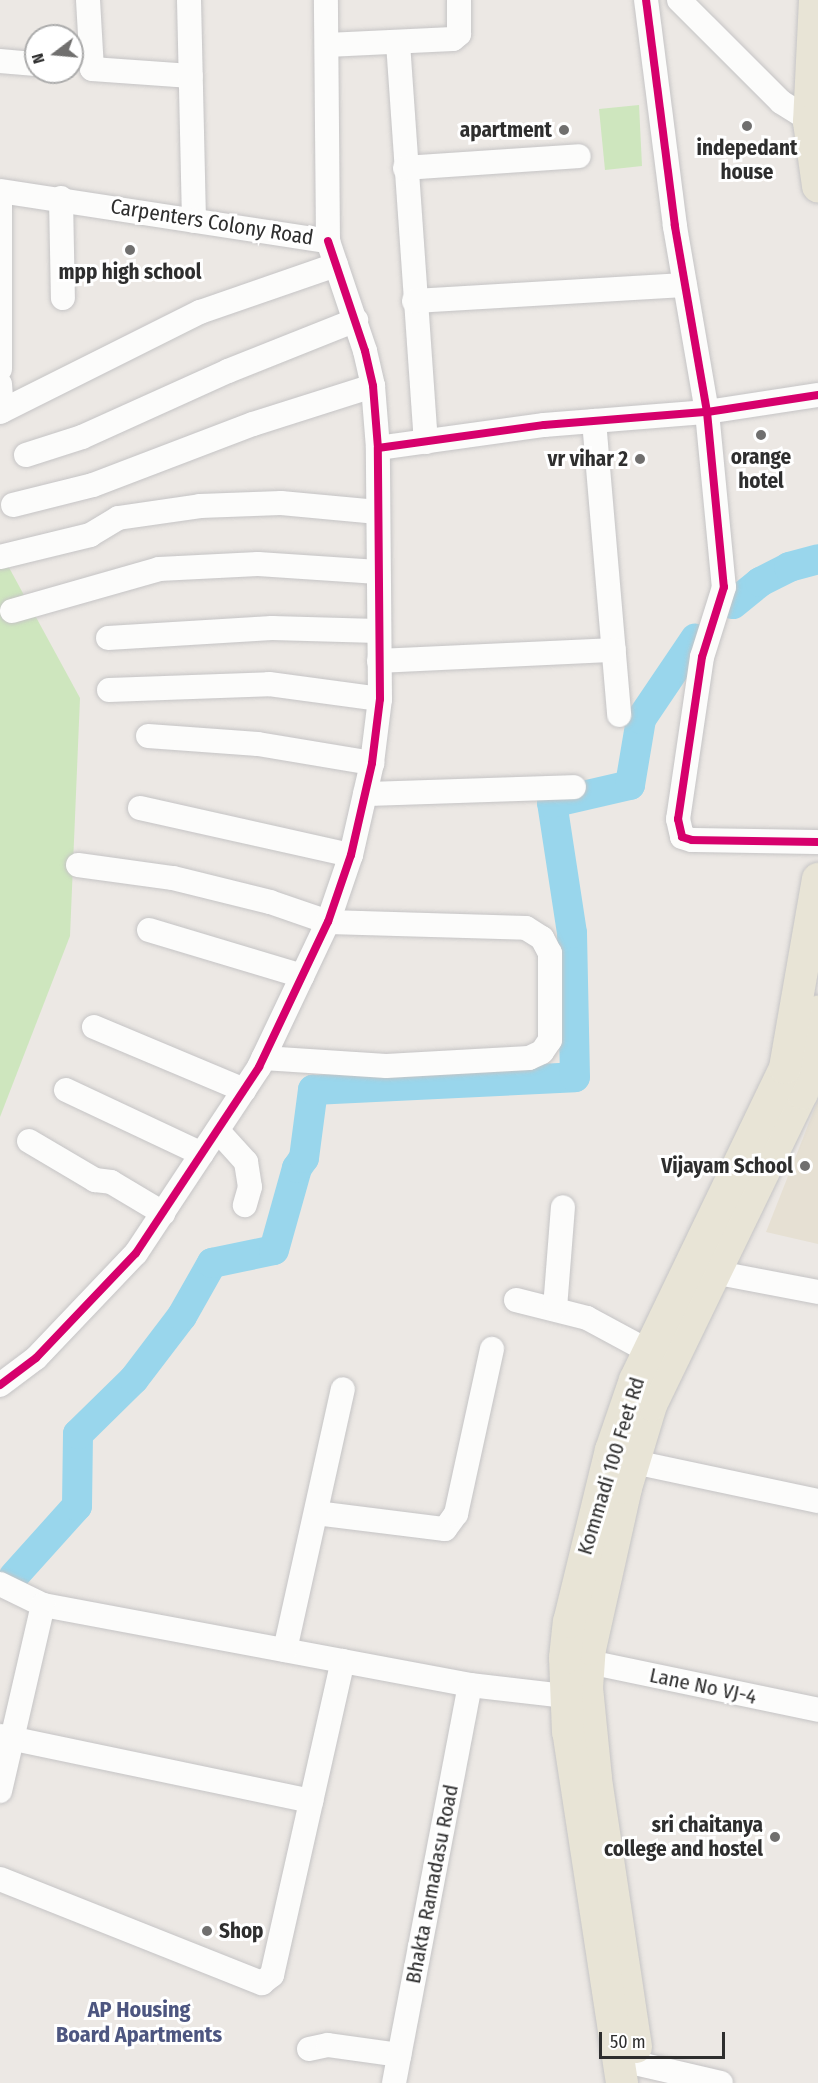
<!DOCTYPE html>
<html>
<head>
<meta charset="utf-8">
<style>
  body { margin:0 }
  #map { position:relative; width:818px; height:2083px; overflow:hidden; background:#ece8e4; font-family:"Fira Sans Condensed",sans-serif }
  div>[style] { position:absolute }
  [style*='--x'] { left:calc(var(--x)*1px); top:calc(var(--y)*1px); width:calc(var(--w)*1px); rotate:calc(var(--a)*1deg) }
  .education>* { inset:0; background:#e6e0d3 }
  .green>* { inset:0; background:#cee6be }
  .river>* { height:30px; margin:-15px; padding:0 15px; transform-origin:15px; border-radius:15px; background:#99d6ec }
  .roads { filter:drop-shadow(0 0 2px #c5c4c5) drop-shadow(0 0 2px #c5c4c5) }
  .minor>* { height:24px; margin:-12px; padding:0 12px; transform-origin:12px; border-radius:12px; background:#fcfcfb }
  .major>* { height:32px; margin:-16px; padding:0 16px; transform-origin:16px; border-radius:16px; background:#e8e4d6 }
  .cycleway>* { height:8px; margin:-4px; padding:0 4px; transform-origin:4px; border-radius:4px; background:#d6006c }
  .dots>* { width:16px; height:16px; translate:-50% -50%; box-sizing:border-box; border:3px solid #fff; border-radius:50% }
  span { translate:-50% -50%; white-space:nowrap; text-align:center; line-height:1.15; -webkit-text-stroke:6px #fff; paint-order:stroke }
  .poi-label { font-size:21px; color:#2e2e2e; font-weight:700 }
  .right { translate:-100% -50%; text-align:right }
  .left { translate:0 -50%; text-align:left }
  .street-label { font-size:21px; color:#2e2e2e }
  .neighbourhood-label { font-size:22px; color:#4d5680; font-weight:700 }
  .north { position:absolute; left:24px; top:24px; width:60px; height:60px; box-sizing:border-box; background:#fff; border:2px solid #ababab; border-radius:50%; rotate:254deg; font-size:16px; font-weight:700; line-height:24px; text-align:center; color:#2e2e2e }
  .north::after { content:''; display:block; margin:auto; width:21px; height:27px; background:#706f6e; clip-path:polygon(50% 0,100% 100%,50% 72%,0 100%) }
  .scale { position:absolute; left:599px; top:2032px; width:126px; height:27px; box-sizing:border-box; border:3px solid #2e2e2e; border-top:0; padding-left:8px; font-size:18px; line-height:21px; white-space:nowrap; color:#2e2e2e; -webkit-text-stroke:4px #fff; paint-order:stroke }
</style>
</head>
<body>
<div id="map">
  <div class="education">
    <div style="clip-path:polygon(818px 1100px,818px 1244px,766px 1232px)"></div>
  </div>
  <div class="green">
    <div style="clip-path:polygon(639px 105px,642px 166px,605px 170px,599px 109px)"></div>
    <div style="clip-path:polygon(0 551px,80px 698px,70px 936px,0 1117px)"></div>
  </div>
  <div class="river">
    <div style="--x:733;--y:604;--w:35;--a:-39"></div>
    <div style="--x:760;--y:582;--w:33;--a:-27"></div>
    <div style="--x:789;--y:567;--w:30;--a:-15"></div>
    <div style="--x:14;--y:1576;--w:94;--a:-48"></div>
    <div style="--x:77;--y:1506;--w:72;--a:-89.2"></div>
    <div style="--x:78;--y:1434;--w:78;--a:-44.5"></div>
    <div style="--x:134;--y:1379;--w:79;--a:-52.7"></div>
    <div style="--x:182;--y:1316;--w:61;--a:-60.5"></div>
    <div style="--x:212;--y:1263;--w:63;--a:-11.8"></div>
    <div style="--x:274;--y:1250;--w:85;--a:-74.3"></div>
    <div style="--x:297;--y:1168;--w:12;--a:-55"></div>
    <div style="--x:304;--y:1158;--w:69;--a:-82.5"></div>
    <div style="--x:313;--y:1090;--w:262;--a:-2.8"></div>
    <div style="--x:575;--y:1077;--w:144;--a:-91.2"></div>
    <div style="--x:572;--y:933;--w:132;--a:-98.7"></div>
    <div style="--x:552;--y:803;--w:80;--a:-13"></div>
    <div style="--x:630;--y:785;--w:67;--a:-80.5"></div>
    <div style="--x:641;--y:719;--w:97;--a:-56"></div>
  </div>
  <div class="roads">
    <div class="minor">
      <div style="--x:88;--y:0;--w:69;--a:86.7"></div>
      <div style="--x:92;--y:69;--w:99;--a:4"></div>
      <div style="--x:189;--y:0;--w:221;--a:88.7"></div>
      <div style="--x:679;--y:0;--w:144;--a:45"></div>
      <div style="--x:781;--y:102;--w:44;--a:31.9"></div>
      <div style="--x:398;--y:43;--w:400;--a:86"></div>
      <div style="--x:327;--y:45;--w:126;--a:-2.7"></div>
      <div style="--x:453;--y:39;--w:8;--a:-40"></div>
      <div style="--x:459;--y:34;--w:34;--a:-90"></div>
      <div style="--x:0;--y:61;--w:36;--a:5"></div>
      <div style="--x:405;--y:168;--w:174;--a:-3.9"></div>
      <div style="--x:0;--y:191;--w:332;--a:8.7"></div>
      <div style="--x:328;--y:241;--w:241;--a:-90.5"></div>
      <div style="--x:61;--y:198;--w:100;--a:88.9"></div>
      <div style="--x:0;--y:205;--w:164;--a:90"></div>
      <div style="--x:328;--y:241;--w:116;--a:71.4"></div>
      <div style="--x:365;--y:351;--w:36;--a:77"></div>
      <div style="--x:373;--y:386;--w:62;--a:85.4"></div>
      <div style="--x:378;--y:448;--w:168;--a:-7.9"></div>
      <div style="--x:544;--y:425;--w:164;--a:-4.6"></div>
      <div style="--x:707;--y:412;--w:189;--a:-99.8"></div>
      <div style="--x:675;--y:226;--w:228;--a:-97.3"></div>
      <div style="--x:414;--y:301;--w:271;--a:-3.4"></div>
      <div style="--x:0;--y:384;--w:27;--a:86"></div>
      <div style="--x:818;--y:395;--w:112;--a:171.3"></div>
      <div style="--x:707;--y:412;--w:176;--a:84.5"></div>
      <div style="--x:724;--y:587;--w:73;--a:107.4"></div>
      <div style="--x:702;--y:657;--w:164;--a:98.4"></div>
      <div style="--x:678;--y:819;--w:18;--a:77"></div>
      <div style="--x:682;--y:837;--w:10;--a:17"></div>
      <div style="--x:692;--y:840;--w:126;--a:0.9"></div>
      <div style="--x:0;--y:412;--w:224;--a:-26.6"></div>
      <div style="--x:200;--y:312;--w:144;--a:-19.1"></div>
      <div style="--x:594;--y:421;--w:295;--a:85.1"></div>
      <div style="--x:26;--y:455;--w:59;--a:-17.8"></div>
      <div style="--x:82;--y:437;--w:160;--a:-24.3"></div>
      <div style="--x:228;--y:371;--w:138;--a:-21.7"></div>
      <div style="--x:13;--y:505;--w:82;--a:-14"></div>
      <div style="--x:93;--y:485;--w:171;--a:-20.9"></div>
      <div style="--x:253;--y:424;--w:126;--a:-17.6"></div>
      <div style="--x:0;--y:557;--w:93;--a:-13.7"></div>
      <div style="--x:90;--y:535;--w:33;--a:-31"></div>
      <div style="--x:118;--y:518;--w:83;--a:-8.3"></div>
      <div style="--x:200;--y:506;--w:81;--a:-2.1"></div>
      <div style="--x:281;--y:503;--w:97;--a:5.3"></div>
      <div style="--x:12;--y:611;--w:153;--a:-15.9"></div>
      <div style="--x:159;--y:569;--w:99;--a:-2.9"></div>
      <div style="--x:258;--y:564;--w:120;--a:3.8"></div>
      <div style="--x:108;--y:638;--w:164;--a:-3.5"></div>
      <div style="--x:272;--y:628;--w:106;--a:1.6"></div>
      <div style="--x:379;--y:661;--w:235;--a:-2.7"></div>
      <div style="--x:109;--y:690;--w:160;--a:-2.1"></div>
      <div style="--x:269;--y:684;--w:112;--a:7.7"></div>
      <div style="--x:148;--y:736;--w:110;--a:4.2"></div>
      <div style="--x:258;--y:744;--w:116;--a:9.5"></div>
      <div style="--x:365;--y:794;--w:209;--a:-1.9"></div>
      <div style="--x:140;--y:808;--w:216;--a:12.6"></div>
      <div style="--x:78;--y:865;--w:96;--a:7.8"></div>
      <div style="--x:173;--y:878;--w:100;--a:13.9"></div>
      <div style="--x:270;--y:902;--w:61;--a:19"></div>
      <div style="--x:328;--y:922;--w:198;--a:1.7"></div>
      <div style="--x:526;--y:928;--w:19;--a:32"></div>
      <div style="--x:542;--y:938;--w:17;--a:62"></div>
      <div style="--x:550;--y:953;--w:87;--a:90"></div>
      <div style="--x:550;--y:1040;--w:14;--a:124"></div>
      <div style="--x:542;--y:1052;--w:14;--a:155"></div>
      <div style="--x:529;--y:1058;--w:143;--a:176.8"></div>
      <div style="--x:386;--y:1066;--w:123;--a:-176.3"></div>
      <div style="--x:149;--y:930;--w:160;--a:16.7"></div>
      <div style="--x:94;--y:1027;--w:163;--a:22.8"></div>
      <div style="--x:66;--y:1090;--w:150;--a:25.2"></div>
      <div style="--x:218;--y:1131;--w:42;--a:47.9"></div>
      <div style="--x:246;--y:1162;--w:25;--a:81"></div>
      <div style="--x:250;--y:1187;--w:19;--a:106"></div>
      <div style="--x:29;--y:1141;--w:77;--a:30.6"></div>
      <div style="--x:95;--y:1180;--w:16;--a:7"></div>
      <div style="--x:111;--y:1182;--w:61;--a:30.8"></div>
      <div style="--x:713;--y:1272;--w:107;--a:10.8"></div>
      <div style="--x:516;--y:1300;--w:73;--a:14.2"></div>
      <div style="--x:587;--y:1318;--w:69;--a:28.4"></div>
      <div style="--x:555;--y:1308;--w:101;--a:-85.5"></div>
      <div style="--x:0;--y:1385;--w:45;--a:-36.9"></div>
      <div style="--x:36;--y:1358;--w:145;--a:-46.4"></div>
      <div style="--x:136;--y:1253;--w:223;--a:-56.5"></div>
      <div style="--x:259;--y:1067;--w:161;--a:-64.6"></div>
      <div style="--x:328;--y:922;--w:71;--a:-71.1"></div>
      <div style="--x:351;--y:855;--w:94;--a:-77.1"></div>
      <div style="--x:372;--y:763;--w:64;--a:-82.9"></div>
      <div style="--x:380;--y:699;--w:251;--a:-90.5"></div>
      <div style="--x:634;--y:1462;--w:188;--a:12"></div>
      <div style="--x:316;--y:1513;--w:130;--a:7.1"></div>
      <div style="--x:445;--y:1529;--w:19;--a:-54"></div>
      <div style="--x:456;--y:1514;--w:169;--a:-77.7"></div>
      <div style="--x:0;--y:1584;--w:48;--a:26"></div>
      <div style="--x:43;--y:1605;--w:434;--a:10.6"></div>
      <div style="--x:470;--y:1685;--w:114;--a:6.6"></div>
      <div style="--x:285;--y:1650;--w:267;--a:-77.5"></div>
      <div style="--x:589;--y:1662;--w:234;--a:11.8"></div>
      <div style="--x:0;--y:1736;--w:318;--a:11.8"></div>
      <div style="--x:0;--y:1791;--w:191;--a:-77"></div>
      <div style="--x:0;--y:1879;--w:282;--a:21.7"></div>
      <div style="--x:262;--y:1983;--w:13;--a:-39"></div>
      <div style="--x:272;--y:1975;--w:322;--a:-77.3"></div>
      <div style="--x:309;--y:2049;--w:19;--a:-12"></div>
      <div style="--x:328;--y:2045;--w:72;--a:8"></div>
      <div style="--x:639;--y:2064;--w:84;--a:13"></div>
      <div style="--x:394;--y:2083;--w:405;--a:-79.2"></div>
    </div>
    <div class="major">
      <div style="--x:815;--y:0;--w:122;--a:92.8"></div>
      <div style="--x:809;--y:122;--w:65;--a:82"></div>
      <div style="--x:636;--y:2047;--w:272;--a:-98.5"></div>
      <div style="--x:596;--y:1778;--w:90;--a:-95.7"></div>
      <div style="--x:587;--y:1688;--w:39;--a:-86"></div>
      <div style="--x:590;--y:1649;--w:165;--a:-77.4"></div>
      <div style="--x:626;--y:1488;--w:87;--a:-73.2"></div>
      <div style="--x:651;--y:1405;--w:347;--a:-64.2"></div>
      <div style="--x:802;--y:1093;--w:83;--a:-78.8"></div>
      <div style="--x:622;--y:2083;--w:355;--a:-98.7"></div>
      <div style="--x:568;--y:1732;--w:74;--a:-92.3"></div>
      <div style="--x:565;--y:1658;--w:36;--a:-84"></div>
      <div style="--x:569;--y:1622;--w:177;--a:-76.3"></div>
      <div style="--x:611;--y:1450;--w:74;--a:-71.1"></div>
      <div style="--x:635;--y:1380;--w:346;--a:-64.3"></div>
      <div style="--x:785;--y:1068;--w:192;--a:-80.1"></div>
    </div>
  </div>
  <div class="cycleway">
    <div style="--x:328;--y:241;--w:116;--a:71.4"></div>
    <div style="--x:365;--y:351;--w:36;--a:77"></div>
    <div style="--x:373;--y:386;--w:62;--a:85.4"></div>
    <div style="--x:378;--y:448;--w:168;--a:-7.9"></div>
    <div style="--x:544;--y:425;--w:164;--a:-4.6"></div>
    <div style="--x:707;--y:412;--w:189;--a:-99.8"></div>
    <div style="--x:675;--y:226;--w:228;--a:-97.3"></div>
    <div style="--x:818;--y:395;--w:112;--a:171.3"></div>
    <div style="--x:707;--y:412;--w:176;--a:84.5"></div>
    <div style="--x:724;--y:587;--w:73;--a:107.4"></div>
    <div style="--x:702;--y:657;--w:164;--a:98.4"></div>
    <div style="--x:678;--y:819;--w:18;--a:77"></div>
    <div style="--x:682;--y:837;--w:10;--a:17"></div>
    <div style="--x:692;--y:840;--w:126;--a:0.9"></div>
    <div style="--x:0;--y:1385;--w:45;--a:-36.9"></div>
    <div style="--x:36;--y:1358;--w:145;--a:-46.4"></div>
    <div style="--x:136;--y:1253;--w:223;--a:-56.5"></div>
    <div style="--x:259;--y:1067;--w:161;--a:-64.6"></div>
    <div style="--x:328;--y:922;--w:71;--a:-71.1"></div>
    <div style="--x:351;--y:855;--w:94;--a:-77.1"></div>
    <div style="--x:372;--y:763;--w:64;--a:-82.9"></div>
    <div style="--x:380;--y:699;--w:251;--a:-90.5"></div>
  </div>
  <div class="dots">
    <div style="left:747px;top:126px;background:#706f6e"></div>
    <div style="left:564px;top:130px;background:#706f6e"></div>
    <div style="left:130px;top:250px;background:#706f6e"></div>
    <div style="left:761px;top:435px;background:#706f6e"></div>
    <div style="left:640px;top:459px;background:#706f6e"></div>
    <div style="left:805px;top:1166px;background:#706f6e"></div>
    <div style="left:775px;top:1837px;background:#706f6e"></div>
    <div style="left:207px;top:1931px;background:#706f6e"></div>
  </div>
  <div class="poi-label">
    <span class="right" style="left:552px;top:130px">apartment</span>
    <span style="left:747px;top:160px">indepedant<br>house</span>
    <span style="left:130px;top:272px">mpp high school</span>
    <span style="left:761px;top:469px">orange<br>hotel</span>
    <span class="right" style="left:628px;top:459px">vr vihar 2</span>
    <span class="right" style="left:793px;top:1166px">Vijayam School</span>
    <span class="right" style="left:763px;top:1837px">sri chaitanya<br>college and hostel</span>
    <span class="left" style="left:219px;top:1931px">Shop</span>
  </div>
  <div class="street-label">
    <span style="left:212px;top:222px;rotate:9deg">Carpenters Colony Road</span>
    <span style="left:611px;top:1466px;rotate:-73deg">Kommadi 100 Feet Rd</span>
    <span style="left:703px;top:1686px;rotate:12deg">Lane No VJ-4</span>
    <span style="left:432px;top:1884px;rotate:-79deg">Bhakta Ramadasu Road</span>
  </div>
  <div class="neighbourhood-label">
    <span style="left:139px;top:2022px">AP Housing<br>Board Apartments</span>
  </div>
  <div class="north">N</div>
  <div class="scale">50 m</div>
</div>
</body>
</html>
